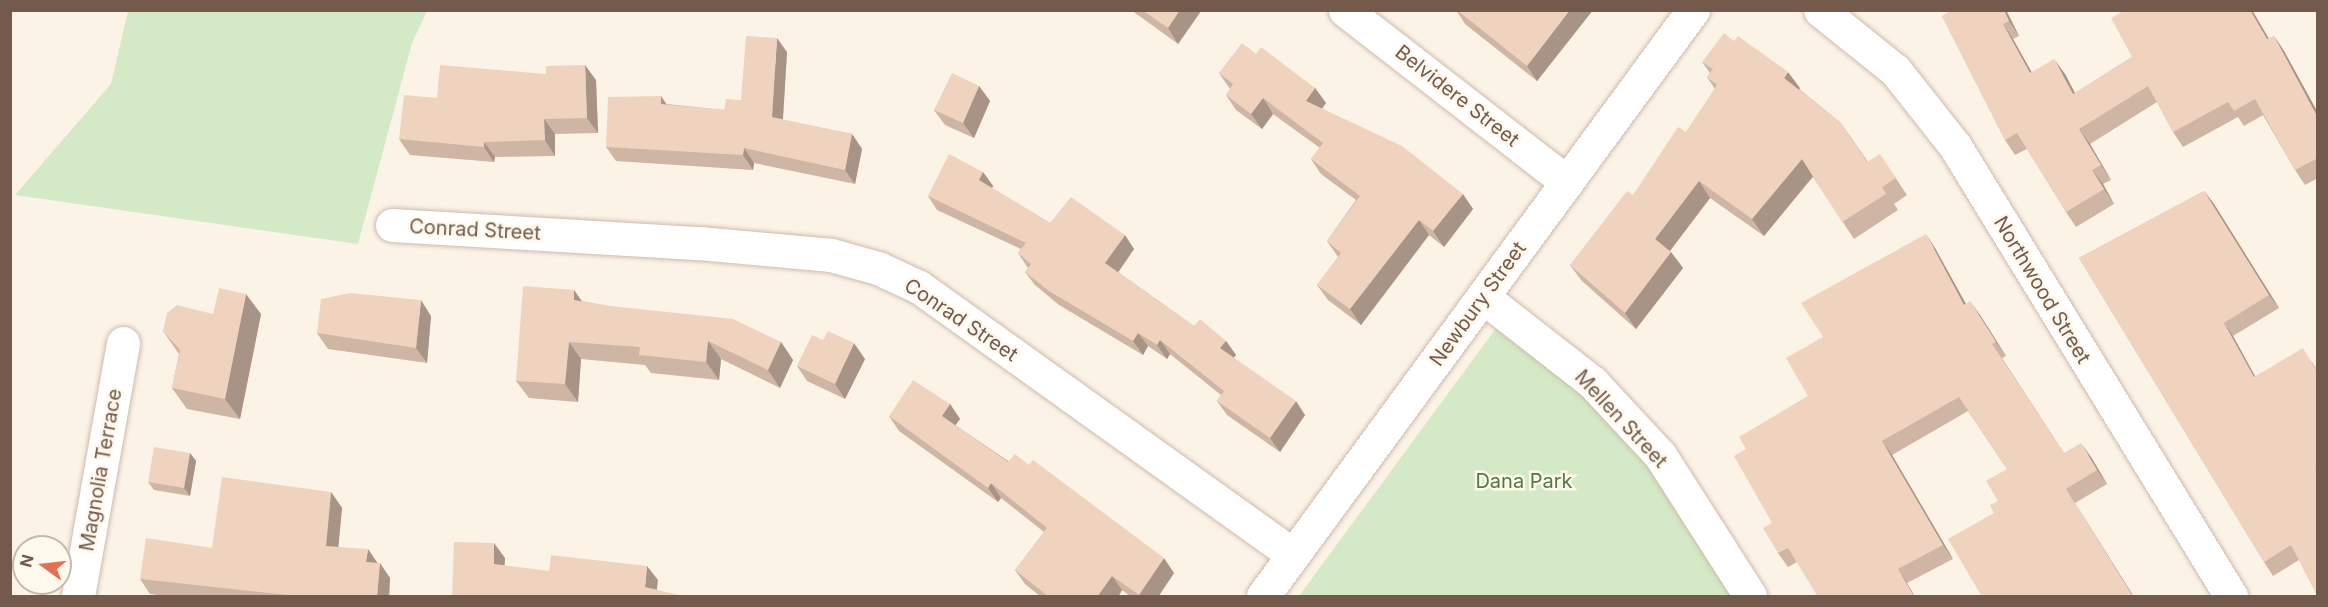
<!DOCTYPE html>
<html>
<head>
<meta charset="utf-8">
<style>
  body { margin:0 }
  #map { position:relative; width:2328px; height:607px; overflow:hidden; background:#fcf3e7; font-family:Inter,sans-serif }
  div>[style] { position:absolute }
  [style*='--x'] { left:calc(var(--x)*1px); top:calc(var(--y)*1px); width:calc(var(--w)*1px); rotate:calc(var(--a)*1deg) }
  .green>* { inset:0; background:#d4e9c5 }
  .roads { filter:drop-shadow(0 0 2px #cdbbad) drop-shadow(0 0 2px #cdbbad) }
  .minor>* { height:33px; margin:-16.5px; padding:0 16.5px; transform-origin:16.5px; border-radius:16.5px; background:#fff }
  .wall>* { inset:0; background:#ceb5a4 }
  .shaded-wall>* { inset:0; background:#a89486 }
  .building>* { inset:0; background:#f0d3bf }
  span { translate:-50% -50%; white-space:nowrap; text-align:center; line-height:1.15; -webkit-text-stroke:5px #fef8ed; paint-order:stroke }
  .street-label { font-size:20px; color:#745a4c }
  .park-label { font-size:20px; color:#547944 }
  .frame { position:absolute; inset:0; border:12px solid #745a4c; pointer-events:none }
  .north { position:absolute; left:12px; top:535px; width:60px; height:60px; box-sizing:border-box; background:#fef8ed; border:2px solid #c7b9ad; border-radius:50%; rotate:285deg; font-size:16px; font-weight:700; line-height:24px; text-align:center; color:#745a4c }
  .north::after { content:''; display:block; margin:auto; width:21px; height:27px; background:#e17151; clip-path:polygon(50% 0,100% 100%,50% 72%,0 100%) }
</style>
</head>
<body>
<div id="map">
  <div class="green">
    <div style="clip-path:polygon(128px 11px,427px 11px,412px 43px,358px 244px,15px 195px,111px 84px)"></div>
    <div style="clip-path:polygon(1502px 320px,1601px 394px,1753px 596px,1299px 596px)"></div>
  </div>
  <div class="roads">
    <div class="minor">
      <div style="--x:1345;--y:10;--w:281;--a:37.8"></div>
      <div style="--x:1820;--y:10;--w:96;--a:38.7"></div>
      <div style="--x:1895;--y:70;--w:97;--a:51.7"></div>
      <div style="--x:1955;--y:146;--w:528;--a:58.48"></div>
      <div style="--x:392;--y:225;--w:308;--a:3.4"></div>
      <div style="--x:699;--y:243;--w:133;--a:5.2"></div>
      <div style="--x:831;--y:255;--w:49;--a:15.5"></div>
      <div style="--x:878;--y:268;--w:45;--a:24.9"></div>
      <div style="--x:919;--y:287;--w:460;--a:35.6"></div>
      <div style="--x:1483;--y:297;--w:140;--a:38"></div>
      <div style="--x:1593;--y:383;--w:98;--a:47.1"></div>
      <div style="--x:1660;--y:455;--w:167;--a:57.4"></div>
      <div style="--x:78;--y:596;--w:257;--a:-79.9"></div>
      <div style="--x:1263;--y:596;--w:727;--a:-53.73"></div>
    </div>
  </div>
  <div class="wall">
    <div style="clip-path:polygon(1131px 10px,1201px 10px,1201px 11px,1178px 44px)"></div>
    <div style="clip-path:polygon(1456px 10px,1593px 10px,1537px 81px,1465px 24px)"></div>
    <div style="clip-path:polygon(2006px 10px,2019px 36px,2013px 39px,2031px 72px,2065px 74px,2075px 93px,2132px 57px,2125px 10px,2252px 10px,2268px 39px,2274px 36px,2284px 51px,2318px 113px,2318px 178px,2305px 185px,2295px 170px,2263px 115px,2244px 126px,2238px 117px,2183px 147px,2173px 132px,2157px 102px,2090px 144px,2111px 180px,2103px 184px,2114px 204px,2076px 227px,2066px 212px,2027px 149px,2015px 155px,2005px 140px,1942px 16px)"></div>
    <div style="clip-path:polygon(787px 52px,783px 120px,852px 134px,862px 149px,855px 184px,754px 163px,753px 170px,616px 161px,606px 147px,667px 104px,724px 110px,741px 100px)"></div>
    <div style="clip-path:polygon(1256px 54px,1315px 88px,1326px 103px,1322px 109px,1473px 209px,1444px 247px,1429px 235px,1361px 325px,1328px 300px,1317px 285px,1338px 257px,1327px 241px,1356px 200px,1321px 174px,1311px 159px,1320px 148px,1273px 114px,1262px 129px,1236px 110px,1226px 95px,1230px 89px,1219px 73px)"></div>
    <div style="clip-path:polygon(1702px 62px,1800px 88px,1799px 89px,1841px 123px,1868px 162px,1891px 171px,1907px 195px,1894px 204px,1898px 210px,1854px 239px,1813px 177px,1764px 236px,1710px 198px,1670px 251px,1683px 268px,1636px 329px,1582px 281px,1570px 265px,1633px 195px,1686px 132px,1715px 89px,1707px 77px,1710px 73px)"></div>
    <div style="clip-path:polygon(596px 80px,598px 133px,555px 134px,555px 156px,495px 157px,494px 162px,410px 155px,399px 139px)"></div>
    <div style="clip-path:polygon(979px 86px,990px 101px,974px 138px,945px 125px,934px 110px)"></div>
    <div style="clip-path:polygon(983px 172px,993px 186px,992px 188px,1050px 223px,1134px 249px,1118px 272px,1194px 326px,1226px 341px,1236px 355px,1233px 358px,1305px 415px,1280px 452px,1227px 415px,1217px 401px,1221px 395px,1170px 354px,1167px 359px,1148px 346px,1143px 355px,1059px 305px,1035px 285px,1025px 272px,1028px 268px,1018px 253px,1021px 249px,937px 210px,928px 196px)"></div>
    <div style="clip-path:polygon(2204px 191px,2214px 204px,2279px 308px,2233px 336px,2255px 376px,2312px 362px,2318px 371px,2318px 597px,2299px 560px,2273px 576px,2264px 562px,2079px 258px)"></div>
    <div style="clip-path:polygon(1935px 248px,1966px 304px,1980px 315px,2006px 356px,2002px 358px,2064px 453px,2091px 457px,2107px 484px,2075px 503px,1994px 513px,2007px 469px,1968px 411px,1892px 455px,1953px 559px,1907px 583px,1797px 562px,1788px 567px,1778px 553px,1772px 523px,1746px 449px,1808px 396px,1823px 337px)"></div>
    <div style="clip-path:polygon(574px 290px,582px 301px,781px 342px,793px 360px,780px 388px,721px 359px,719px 380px,651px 373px,645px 365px,581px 359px,578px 402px,529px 398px,516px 381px)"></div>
    <div style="clip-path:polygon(213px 314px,261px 314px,240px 419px,187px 409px,172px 388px,179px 354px,163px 331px)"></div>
    <div style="clip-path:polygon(431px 316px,427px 363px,328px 349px,317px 333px)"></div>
    <div style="clip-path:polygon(865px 359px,845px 399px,807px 381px,797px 366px)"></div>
    <div style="clip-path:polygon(950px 404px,960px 419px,955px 425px,1174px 573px,1158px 597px,1131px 597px,1122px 590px,1118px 597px,1041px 597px,1025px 584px,1015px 570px,1044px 532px,1001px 498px,998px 502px,899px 431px,889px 416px)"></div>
    <div style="clip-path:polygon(190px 453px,196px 461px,190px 496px,154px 490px,148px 482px)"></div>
    <div style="clip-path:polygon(331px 492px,342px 508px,338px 547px,377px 563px,390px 578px,389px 597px,172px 597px,150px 594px,140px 579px,212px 548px)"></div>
  </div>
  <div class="shaded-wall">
    <div style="clip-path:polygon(1180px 10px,1201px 11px,1178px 44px,1168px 28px)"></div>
    <div style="clip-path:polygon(1570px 10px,1593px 10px,1537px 81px,1527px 66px)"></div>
    <div style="clip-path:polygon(2004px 10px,2006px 10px,2019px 36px,2009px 21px)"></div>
    <div style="clip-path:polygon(2250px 10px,2252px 10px,2278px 54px,2267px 39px)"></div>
    <div style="clip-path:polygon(2003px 24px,2013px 39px,2040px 87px,2030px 73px)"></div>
    <div style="clip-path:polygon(2274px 36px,2284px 51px,2318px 113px,2318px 118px)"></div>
    <div style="clip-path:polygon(777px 38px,787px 52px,782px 132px,772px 117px)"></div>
    <div style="clip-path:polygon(2054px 59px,2065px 74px,2083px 109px,2073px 94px)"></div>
    <div style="clip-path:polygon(585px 65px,596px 80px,598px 133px,587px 118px)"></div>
    <div style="clip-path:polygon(1788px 72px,1800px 88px,1796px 94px,1784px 78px)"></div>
    <div style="clip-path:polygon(979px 86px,990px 101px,974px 138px,963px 123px)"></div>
    <div style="clip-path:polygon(1315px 88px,1326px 103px,1316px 116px,1306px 101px)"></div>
    <div style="clip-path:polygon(661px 96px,671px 111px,661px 104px)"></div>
    <div style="clip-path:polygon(1263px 98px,1273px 114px,1262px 129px,1251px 114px)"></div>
    <div style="clip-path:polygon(544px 119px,555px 134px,555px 156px,545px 140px)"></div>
    <div style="clip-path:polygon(2079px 129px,2090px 144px,2111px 180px,2101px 165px)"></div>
    <div style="clip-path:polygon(852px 134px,862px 149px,855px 184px,845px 170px)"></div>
    <div style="clip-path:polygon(484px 142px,495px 157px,494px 162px,484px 147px)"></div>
    <div style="clip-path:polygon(744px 148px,754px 163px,753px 170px,743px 155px)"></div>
    <div style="clip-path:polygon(1802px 159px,1813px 176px,1764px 236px,1752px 219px)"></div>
    <div style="clip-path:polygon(2092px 170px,2103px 184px,2114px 204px,2104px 189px)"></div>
    <div style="clip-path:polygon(983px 172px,993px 186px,989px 194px,979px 180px)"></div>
    <div style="clip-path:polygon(1699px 181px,1710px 198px,1666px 256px,1655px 239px)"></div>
    <div style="clip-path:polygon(2204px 191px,2214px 204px,2279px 308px,2269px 295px)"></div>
    <div style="clip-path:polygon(1463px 194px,1473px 209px,1444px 247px,1433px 231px)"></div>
    <div style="clip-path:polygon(1419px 220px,1429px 235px,1361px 325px,1350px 309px)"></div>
    <div style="clip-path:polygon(1926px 234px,1935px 248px,1974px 319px,1964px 305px)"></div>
    <div style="clip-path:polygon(1125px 235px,1134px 249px,1115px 277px,1105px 263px)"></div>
    <div style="clip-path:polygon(1671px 252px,1683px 268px,1636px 329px,1625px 313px)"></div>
    <div style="clip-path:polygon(574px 290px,586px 308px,574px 300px)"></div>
    <div style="clip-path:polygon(246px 294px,261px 314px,240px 419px,225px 399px)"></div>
    <div style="clip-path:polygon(421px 300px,431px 316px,427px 363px,416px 348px)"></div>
    <div style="clip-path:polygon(1970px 301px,1980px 315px,2006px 356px,1996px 342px)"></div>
    <div style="clip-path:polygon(2224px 323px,2233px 336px,2263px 391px,2254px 377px)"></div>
    <div style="clip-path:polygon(1138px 333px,1148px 346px,1143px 355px,1133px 341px)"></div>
    <div style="clip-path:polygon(1160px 340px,1170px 354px,1167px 359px,1157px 345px)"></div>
    <div style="clip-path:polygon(708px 341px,721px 359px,719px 380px,706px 362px)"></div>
    <div style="clip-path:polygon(1226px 341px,1236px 355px,1230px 362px,1220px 348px)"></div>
    <div style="clip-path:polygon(569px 342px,581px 359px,578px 402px,565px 384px)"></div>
    <div style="clip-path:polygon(781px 342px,793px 360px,780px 388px,768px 370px)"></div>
    <div style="clip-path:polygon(854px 343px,865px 359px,845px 399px,835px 384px)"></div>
    <div style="clip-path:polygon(1296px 401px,1305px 415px,1280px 452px,1270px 438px)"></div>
    <div style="clip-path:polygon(950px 404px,960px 419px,952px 430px,942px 416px)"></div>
    <div style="clip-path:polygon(1882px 441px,1892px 455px,1953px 559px,1943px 545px)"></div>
    <div style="clip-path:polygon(2081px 443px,2091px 457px,2107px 484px,2097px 470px)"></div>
    <div style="clip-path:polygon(190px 453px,196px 461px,190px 496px,184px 488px)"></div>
    <div style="clip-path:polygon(991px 483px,1001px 498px,998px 502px,988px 488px)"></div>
    <div style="clip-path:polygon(2066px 489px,2075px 503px,2134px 597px,2133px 597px)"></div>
    <div style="clip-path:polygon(331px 492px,342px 508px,337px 561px,326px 546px)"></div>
    <div style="clip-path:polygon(494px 543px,505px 558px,504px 579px,494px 564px)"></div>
    <div style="clip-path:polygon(368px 549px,379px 565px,366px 562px)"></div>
    <div style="clip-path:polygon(1164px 558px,1174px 573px,1158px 597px,1140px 597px,1139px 595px)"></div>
    <div style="clip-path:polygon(380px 563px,390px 578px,389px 597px,377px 597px)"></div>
    <div style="clip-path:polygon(647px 566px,658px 580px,656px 597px,645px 587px)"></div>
    <div style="clip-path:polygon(1898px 569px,1907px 583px,1915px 597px,1914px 597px)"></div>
    <div style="clip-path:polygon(1112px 576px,1122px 590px,1118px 597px,1097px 597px)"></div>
  </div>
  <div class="building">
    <div style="clip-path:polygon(1142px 10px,1180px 10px,1168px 28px)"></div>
    <div style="clip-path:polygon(1457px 10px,1570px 10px,1527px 66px)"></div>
    <div style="clip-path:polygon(1951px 10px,2004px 10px,2009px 21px,2003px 24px,2030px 73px,2054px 59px,2073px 94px,2132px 57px,2111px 18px,2125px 10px,2250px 10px,2267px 39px,2274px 36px,2318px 118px,2318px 158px,2295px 170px,2255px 99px,2234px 111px,2228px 102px,2173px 132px,2148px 86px,2079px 129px,2101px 165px,2092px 170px,2104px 189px,2066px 212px,2017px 133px,2005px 140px,1942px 16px)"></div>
    <div style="clip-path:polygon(1724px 33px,1734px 41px,1738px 36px,1788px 72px,1784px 78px,1841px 123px,1867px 162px,1880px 154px,1896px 178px,1882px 187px,1886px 194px,1842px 222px,1802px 159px,1752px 219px,1699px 181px,1655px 239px,1671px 252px,1625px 313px,1570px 265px,1627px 191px,1633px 195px,1678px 127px,1686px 132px,1717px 85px,1707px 77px,1713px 69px,1702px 62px)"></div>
    <div style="clip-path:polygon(746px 36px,777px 38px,772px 117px,852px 134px,845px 170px,744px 148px,743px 155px,606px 147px,608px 97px,661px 96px,661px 104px,724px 110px,726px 99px,741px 100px)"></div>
    <div style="clip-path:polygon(1242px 43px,1256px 54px,1261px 47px,1315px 88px,1306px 101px,1402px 146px,1463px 194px,1433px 231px,1419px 220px,1350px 309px,1317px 285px,1341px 253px,1327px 241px,1360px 196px,1311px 159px,1323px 143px,1263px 98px,1251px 114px,1226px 95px,1233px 84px,1219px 73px)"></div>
    <div style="clip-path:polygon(440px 65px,546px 74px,546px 66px,585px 65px,587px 118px,544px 119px,545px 140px,484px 142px,484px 147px,399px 139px,404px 95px,437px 98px)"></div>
    <div style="clip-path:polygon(952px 73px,979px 86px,963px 123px,934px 110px)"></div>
    <div style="clip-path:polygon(949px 154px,983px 172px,979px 180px,1050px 223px,1071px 197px,1125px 235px,1105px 263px,1194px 326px,1200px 319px,1226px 341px,1220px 348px,1296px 401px,1270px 438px,1217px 401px,1224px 391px,1160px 340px,1157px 345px,1138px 333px,1133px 341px,1049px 291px,1025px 272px,1031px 264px,1018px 253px,1026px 243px,928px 196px)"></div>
    <div style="clip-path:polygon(2204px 191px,2269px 295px,2224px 323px,2254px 377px,2303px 348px,2318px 373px,2318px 464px,2315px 465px,2318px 469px,2318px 597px,2291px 545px,2264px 562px,2079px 258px)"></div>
    <div style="clip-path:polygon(1926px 234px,1964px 305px,1970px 301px,1996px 342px,1992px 344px,2064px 453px,2081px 443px,2097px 470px,2066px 489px,2133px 597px,1982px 597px,1948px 539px,1994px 513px,1990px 505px,1998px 501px,1986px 481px,2007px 469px,1959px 397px,1882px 441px,1943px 545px,1898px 569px,1914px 597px,1818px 597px,1788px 548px,1778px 553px,1763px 528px,1772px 523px,1734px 456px,1746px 449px,1739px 437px,1808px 396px,1786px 358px,1823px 337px,1801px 303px)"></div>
    <div style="clip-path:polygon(523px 286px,574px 290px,574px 300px,611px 306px,733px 319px,781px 342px,768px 370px,708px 341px,706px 362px,639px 355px,640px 347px,569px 342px,565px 384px,516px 381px)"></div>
    <div style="clip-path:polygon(219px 288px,246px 294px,225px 399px,172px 388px,180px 350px,163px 331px,167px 313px,177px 305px,213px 314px)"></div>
    <div style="clip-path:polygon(350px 293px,421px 300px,416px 348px,317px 333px,321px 299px)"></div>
    <div style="clip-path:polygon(828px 331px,854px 343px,835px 384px,797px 366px,812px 335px,823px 340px)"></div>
    <div style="clip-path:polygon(913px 380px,950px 404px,942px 416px,1008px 462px,1015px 454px,1029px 465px,1033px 460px,1164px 558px,1139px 595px,1112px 576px,1097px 597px,1049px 597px,1015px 570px,1047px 528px,991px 483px,988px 488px,889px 416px)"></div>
    <div style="clip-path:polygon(154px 447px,190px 453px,184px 488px,148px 482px)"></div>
    <div style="clip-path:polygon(222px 477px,331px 492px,326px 546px,368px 549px,366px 562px,380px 563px,377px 597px,306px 597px,140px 579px,146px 538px,212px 548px)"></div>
    <div style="clip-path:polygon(454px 542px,494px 543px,494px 564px,549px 571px,551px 555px,647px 566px,645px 587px,688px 597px,452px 597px)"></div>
  </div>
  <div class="street-label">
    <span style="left:1457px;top:96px;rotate:38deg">Belvidere Street</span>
    <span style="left:475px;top:230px;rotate:3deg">Conrad Street</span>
    <span style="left:2042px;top:290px;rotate:59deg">Northwood Street</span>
    <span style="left:1478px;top:304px;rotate:-54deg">Newbury Street</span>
    <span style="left:961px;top:320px;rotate:34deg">Conrad Street</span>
    <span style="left:1621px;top:419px;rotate:47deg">Mellen Street</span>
    <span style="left:101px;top:470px;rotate:-80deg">Magnolia Terrace</span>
  </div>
  <div class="park-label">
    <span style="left:1524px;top:481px">Dana Park</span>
  </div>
  <div class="frame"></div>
  <div class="north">N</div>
</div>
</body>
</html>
